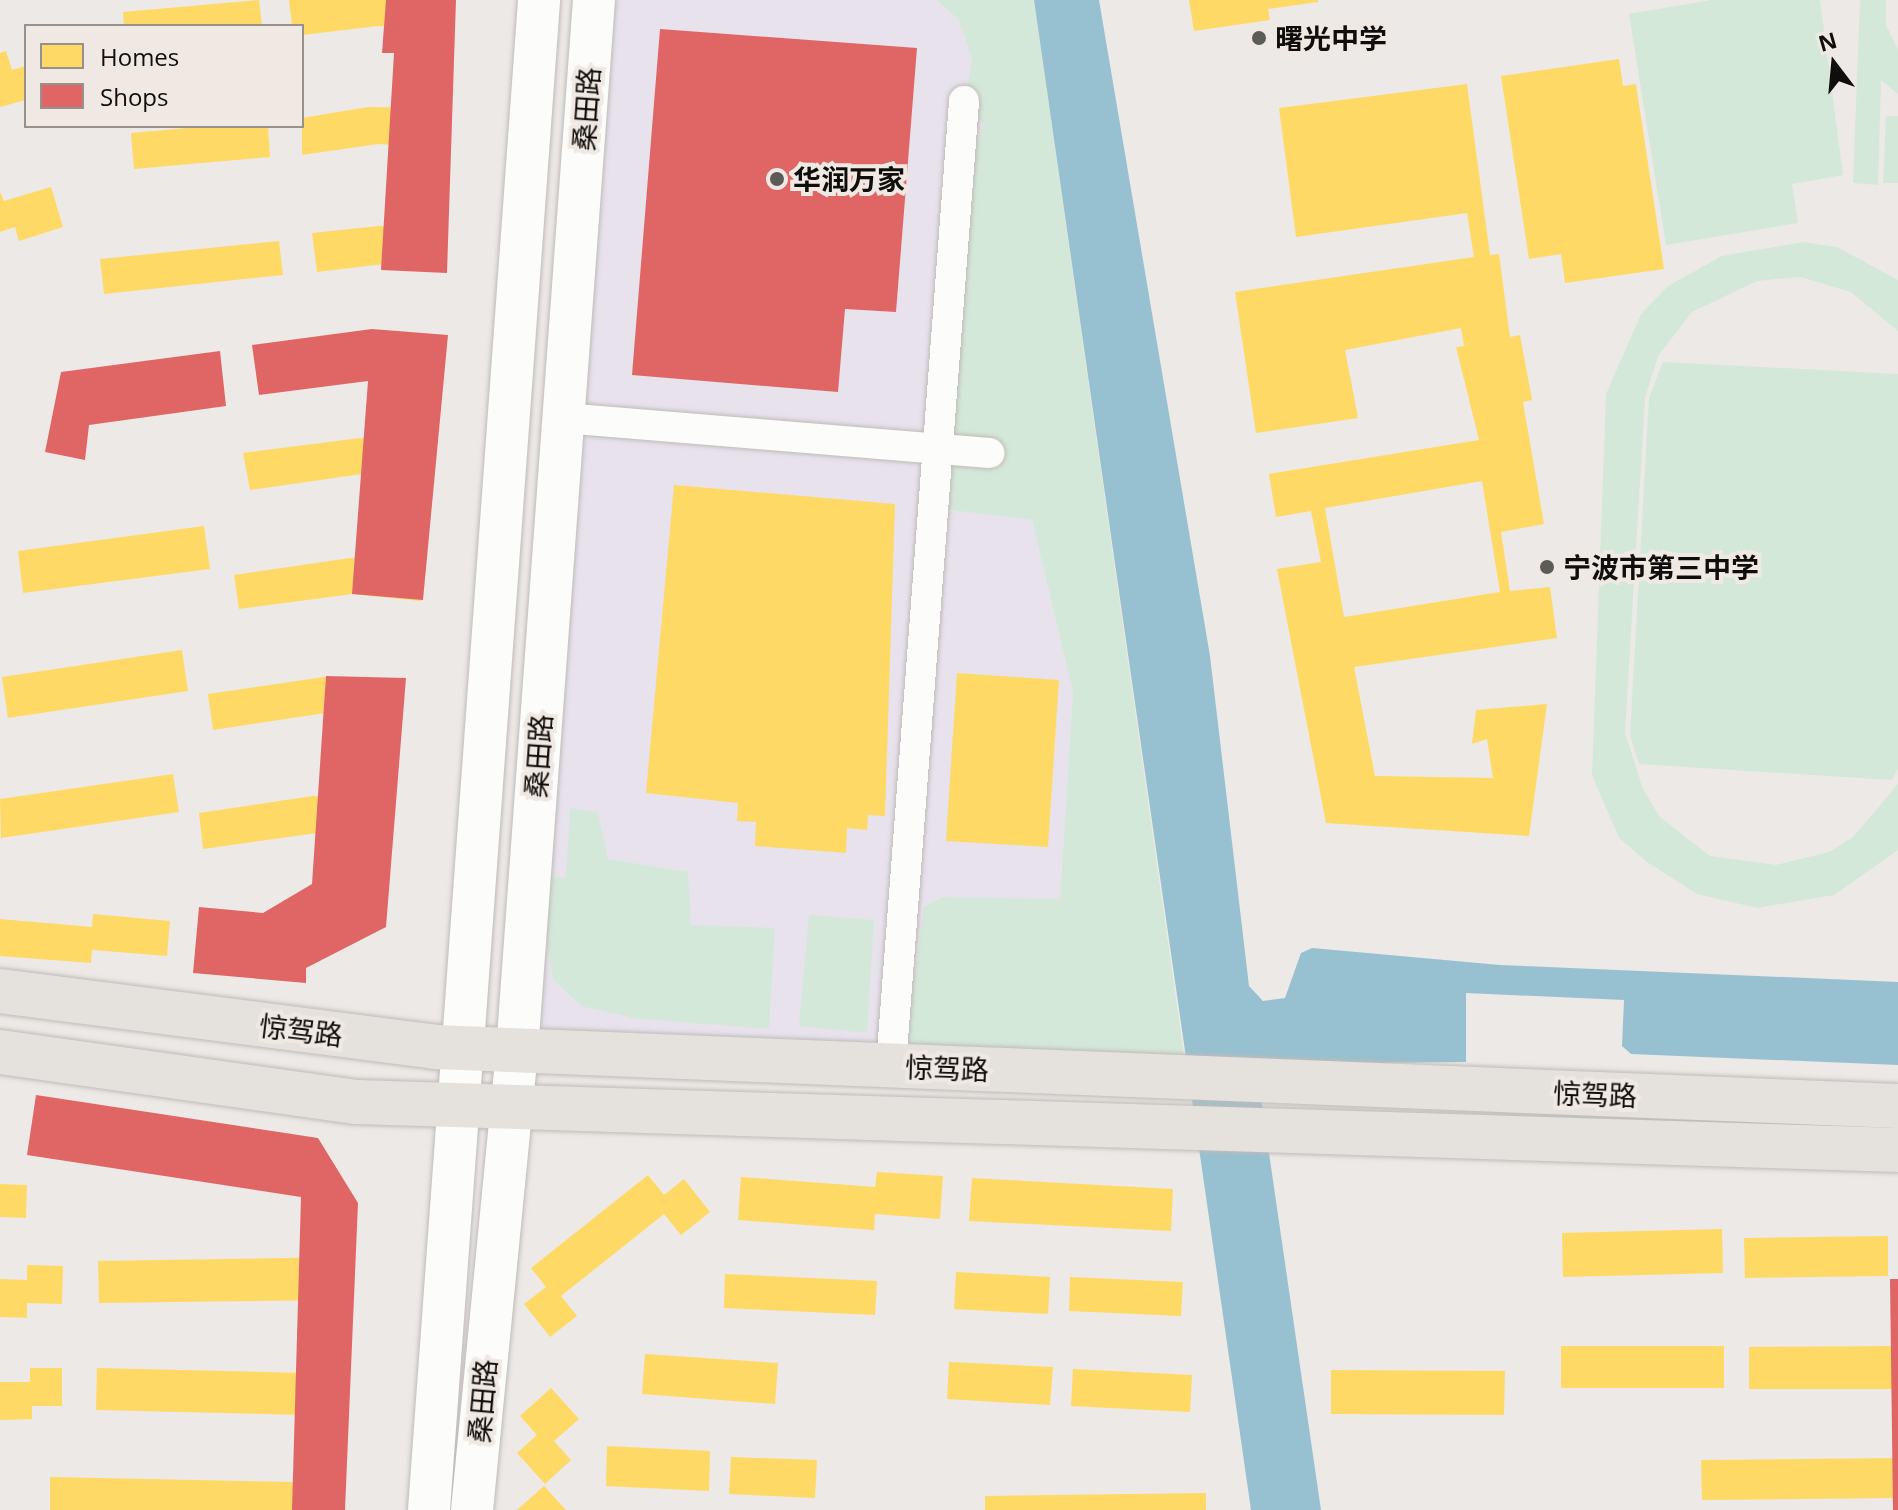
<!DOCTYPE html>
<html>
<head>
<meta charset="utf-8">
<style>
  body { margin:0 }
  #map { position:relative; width:1898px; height:1510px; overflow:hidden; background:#ede9e6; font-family:"Open Sans","Noto Sans SC",sans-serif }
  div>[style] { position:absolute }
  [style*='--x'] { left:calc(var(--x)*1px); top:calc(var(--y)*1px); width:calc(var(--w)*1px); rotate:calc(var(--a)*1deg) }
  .commercial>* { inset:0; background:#e8e2ec }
  .green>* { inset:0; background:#d4e8d9 }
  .water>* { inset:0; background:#97c1d0 }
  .homes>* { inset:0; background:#ffd966 }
  .shops>* { inset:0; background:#e06666 }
  .roads { filter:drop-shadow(0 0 2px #bebbb9) drop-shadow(0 0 2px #bebbb9) }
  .street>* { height:30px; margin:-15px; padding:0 15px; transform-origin:15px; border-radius:15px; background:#fcfcfb }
  .secondary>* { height:42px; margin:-21px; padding:0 21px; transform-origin:21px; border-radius:21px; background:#fcfcfb }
  .primary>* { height:44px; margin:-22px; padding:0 22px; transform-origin:22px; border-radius:22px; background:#e5e1dc }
  .dots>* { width:22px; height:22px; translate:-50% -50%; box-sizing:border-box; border:4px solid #f0e9e3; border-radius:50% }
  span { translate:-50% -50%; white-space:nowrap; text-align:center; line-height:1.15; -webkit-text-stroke:8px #f0e9e3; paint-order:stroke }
  .poi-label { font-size:28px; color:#100e0c; font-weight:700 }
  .left { translate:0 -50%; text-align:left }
  .street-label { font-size:28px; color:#100e0c }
  .legend { position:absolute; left:24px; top:24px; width:280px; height:104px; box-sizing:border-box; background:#f0e9e3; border:2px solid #96918d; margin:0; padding:10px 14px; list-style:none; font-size:24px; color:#100e0c }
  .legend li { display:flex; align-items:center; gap:16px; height:40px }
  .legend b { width:40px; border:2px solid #96918d }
  .north { position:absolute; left:1794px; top:24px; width:80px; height:80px; -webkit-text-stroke:6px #f0e9e3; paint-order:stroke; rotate:344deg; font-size:22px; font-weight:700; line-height:32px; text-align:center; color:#100e0c }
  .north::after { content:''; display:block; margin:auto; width:28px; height:36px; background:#100e0c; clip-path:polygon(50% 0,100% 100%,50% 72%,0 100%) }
</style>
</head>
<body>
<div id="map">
  <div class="commercial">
    <div style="clip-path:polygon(606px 0,937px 0,959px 20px,972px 59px,964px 101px,984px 124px,972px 158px,949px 510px,1032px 520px,1073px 692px,1060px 900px,943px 897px,935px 1059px,527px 1036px)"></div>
  </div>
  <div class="green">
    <div style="clip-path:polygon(937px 0,1034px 0,1185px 1062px,935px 1059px,906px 1039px,924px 907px,943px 897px,1060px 899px,1073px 692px,1032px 520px,949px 510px,972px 158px,984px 124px,964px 101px,972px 59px,959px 20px)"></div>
    <div style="clip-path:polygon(1711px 0,1820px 0,1843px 175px,1792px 184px,1798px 223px,1666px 245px,1629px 14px)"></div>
    <div style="clip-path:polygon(1860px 0,1886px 0,1886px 25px,1898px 49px,1898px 94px,1881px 80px,1878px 185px,1853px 183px)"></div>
    <div style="clip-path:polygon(1886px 116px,1898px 116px,1898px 183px,1883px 183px)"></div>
    <div style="clip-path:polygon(1803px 242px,1837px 247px,1898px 280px,1898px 331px,1851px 292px,1800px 277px,1757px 281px,1692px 312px,1658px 356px,1645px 398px,1625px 733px,1643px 789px,1660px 817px,1710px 856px,1776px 865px,1829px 852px,1853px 837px,1898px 784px,1898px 850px,1834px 895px,1757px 908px,1697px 894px,1647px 862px,1619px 838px,1592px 775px,1606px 394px,1641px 314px,1668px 286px,1722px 256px)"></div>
    <div style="clip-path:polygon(1663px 362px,1898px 374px,1898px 768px,1892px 780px,1639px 764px,1630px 736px,1649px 398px)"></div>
    <div style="clip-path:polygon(570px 808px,598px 813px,608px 859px,688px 872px,691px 925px,775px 928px,769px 1029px,639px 1019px,581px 1006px,553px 979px,545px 930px,551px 877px,566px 878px)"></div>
    <div style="clip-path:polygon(809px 915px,874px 920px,867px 1033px,799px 1026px)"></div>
  </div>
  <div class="water">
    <div style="clip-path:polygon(1034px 0,1099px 0,1210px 656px,1249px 986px,1263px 1001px,1285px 998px,1301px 953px,1312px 948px,1500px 965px,1898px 982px,1898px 1065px,1631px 1054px,1622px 1046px,1624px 1000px,1466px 993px,1466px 1062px,1256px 1064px,1321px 1510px,1251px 1510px)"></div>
  </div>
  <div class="homes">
    <div style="clip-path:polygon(259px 0,262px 26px,124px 26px,123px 12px)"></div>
    <div style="clip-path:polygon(289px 0,450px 0,448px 32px,378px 26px,302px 35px,302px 26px,292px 26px)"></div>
    <div style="clip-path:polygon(1189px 0,1318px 0,1318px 2px,1268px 9px,1270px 20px,1194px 31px)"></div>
    <div style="clip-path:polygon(6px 51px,12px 70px,26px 66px,26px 100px,0 107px,0 53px)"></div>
    <div style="clip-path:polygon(1619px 59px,1623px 86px,1636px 84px,1664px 269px,1565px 283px,1561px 254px,1529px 259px,1501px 76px)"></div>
    <div style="clip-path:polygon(evenodd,1467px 84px,1490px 255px,1499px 254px,1510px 337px,1520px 335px,1532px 400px,1523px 402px,1544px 524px,1501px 532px,1510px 591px,1550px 587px,1557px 638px,1354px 667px,1375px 776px,1493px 778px,1487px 739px,1472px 744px,1476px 710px,1547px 704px,1529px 836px,1326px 823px,1277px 569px,1321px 562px,1311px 511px,1276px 517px,1269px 474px,1479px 440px,1456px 347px,1464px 346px,1461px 328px,1345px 350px,1358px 418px,1256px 433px,1235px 292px,1474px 257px,1467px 213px,1296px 237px,1279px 108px,1467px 84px,1482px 481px,1500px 592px,1344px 617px,1325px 508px,1482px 481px)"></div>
    <div style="clip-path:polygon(368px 107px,443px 108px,440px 148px,378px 144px,302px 155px,302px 118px)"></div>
    <div style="clip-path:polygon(211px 126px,268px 126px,270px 157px,134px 169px,131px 133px)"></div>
    <div style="clip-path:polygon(51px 187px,63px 227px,19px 241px,15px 227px,0 232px,0 192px,4px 201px)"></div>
    <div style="clip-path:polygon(379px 226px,444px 228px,440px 269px,384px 264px,317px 272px,312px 233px)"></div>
    <div style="clip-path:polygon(279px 241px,283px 275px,104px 294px,100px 259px)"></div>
    <div style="clip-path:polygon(367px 333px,441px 339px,439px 377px,371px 372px,258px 387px,253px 350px)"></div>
    <div style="clip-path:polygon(216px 359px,221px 395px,75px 414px,70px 379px)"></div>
    <div style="clip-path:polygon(360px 438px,433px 446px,431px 479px,362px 474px,250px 490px,243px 453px)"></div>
    <div style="clip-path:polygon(674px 485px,895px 504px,885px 816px,868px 815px,867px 830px,847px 828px,846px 853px,755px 846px,756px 822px,737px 821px,738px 803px,646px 793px)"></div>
    <div style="clip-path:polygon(204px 526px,210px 569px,23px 593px,18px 551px)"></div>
    <div style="clip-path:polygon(350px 558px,425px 565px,421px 601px,352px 594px,239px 609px,234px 575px)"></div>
    <div style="clip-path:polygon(182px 650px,188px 691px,8px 718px,2px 677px)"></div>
    <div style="clip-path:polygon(957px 673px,1059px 680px,1048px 847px,946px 841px)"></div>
    <div style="clip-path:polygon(324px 677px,398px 682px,396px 720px,325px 713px,213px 730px,208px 694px)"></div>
    <div style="clip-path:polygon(173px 774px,179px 812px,1px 838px,0 799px)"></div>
    <div style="clip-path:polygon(313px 796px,390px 802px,386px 839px,317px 833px,203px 849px,199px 813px)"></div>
    <div style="clip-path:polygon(333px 904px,359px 906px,356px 939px,330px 937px,328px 955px,285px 951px,283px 975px,195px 968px,199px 927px,287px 935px,289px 915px,331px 919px)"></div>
    <div style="clip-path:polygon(93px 914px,170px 921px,167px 956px,92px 950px,91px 963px,0 956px,0 919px,92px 927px)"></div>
    <div style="clip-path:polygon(57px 1107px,308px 1144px,301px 1186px,50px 1149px)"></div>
    <div style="clip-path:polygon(877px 1172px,943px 1176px,940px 1219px,875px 1214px,874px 1230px,738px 1220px,741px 1177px,875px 1187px)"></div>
    <div style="clip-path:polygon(648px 1175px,664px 1195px,684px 1179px,710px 1212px,681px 1235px,664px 1214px,561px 1296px,577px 1316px,550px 1337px,524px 1304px,546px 1287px,531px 1268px)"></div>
    <div style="clip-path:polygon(972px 1178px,1173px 1189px,1171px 1231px,969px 1221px)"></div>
    <div style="clip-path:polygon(0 1184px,27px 1185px,26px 1218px,0 1217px)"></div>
    <div style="clip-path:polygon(1722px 1229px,1723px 1273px,1563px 1277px,1562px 1233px)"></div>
    <div style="clip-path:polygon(1888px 1236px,1888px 1276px,1745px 1278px,1744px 1238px)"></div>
    <div style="clip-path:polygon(339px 1257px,340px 1300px,99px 1303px,98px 1261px)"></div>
    <div style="clip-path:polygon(27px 1265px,63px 1266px,62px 1304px,27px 1303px,27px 1318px,0 1317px,0 1279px,27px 1280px)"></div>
    <div style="clip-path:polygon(956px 1272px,1050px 1277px,1048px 1314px,954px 1309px)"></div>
    <div style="clip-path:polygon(725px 1274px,877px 1281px,875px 1315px,724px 1308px)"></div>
    <div style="clip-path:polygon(1070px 1277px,1183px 1282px,1181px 1316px,1069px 1311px)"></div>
    <div style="clip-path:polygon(1561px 1346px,1724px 1346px,1724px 1388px,1561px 1388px)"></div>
    <div style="clip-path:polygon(1898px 1346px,1898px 1389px,1749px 1389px,1749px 1347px)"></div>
    <div style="clip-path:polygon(645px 1354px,778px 1363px,775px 1404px,642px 1394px)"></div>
    <div style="clip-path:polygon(949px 1362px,1053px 1367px,1050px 1405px,947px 1399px)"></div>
    <div style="clip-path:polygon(30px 1368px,62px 1368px,62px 1406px,32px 1406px,32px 1419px,0 1420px,0 1382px,30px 1382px)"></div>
    <div style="clip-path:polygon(97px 1368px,345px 1374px,344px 1416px,96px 1410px)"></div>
    <div style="clip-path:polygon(1073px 1369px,1192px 1375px,1190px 1412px,1071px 1406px)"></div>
    <div style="clip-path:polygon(1331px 1370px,1505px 1371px,1504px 1415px,1331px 1414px)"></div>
    <div style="clip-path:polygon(551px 1388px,579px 1419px,554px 1441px,571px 1460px,545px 1484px,517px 1453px,537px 1435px,520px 1416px)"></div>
    <div style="clip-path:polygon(607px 1446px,710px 1451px,709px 1491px,606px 1486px)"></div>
    <div style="clip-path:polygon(731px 1457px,817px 1460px,815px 1498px,729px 1494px)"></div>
    <div style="clip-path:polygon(1898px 1458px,1898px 1498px,1702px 1500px,1701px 1460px)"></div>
    <div style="clip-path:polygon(50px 1477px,339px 1483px,338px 1510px,50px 1510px)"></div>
    <div style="clip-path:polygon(544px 1486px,566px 1510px,517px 1510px)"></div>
    <div style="clip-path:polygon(1206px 1493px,1206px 1510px,985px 1510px,985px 1496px)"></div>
  </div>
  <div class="shops">
    <div style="clip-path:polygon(386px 0,456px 0,447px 273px,381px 270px,394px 53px,382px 53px)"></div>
    <div style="clip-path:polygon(660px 29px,917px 48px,896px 312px,845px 309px,838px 392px,632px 375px)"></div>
    <div style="clip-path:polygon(372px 329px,448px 335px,423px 600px,352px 594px,368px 381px,259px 395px,252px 345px)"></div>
    <div style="clip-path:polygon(220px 351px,226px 406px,89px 425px,85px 460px,45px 452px,61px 372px)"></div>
    <div style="clip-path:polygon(326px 676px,406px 678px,386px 927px,306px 968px,306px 983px,193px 973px,199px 907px,263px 913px,312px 884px)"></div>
    <div style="clip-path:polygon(36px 1095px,318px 1138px,358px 1203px,345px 1510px,292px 1510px,301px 1197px,27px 1155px)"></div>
    <div style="clip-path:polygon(1890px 1279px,1898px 1279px,1898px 1510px,1893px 1510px)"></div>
  </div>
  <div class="roads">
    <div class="street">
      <div style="--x:563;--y:418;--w:428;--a:4.7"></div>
      <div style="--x:891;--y:1066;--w:968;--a:-85.67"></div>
    </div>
    <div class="secondary">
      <div style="--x:429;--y:1510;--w:1514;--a:-85.83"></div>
      <div style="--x:472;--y:1510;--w:461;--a:-84.4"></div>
      <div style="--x:517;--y:1051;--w:1054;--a:-85.81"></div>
    </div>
    <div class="primary">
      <div style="--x:0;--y:991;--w:439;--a:7.3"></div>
      <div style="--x:435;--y:1047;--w:1464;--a:2.31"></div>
      <div style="--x:0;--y:1052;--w:360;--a:8"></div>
      <div style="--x:357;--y:1102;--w:1542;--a:1.78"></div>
    </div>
  </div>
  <div class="dots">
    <div style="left:1259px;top:38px;background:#5d5b58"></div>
    <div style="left:777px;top:179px;background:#5d5b58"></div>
    <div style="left:1547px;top:567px;background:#5d5b58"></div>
  </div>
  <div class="poi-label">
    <span class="left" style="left:1275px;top:38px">曙光中学</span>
    <span class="left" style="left:793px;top:179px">华润万家</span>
    <span class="left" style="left:1563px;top:567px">宁波市第三中学</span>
  </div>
  <div class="street-label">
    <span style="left:586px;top:109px;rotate:-86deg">桑田路</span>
    <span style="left:538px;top:756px;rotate:-86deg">桑田路</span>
    <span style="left:301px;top:1030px;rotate:7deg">惊驾路</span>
    <span style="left:947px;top:1068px;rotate:2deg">惊驾路</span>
    <span style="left:1595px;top:1094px;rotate:2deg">惊驾路</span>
    <span style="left:482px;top:1401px;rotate:-85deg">桑田路</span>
  </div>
  <ul class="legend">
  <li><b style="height:22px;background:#ffd966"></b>Homes</li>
  <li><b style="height:22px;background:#e06666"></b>Shops</li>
  </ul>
  <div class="north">N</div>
</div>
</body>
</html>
